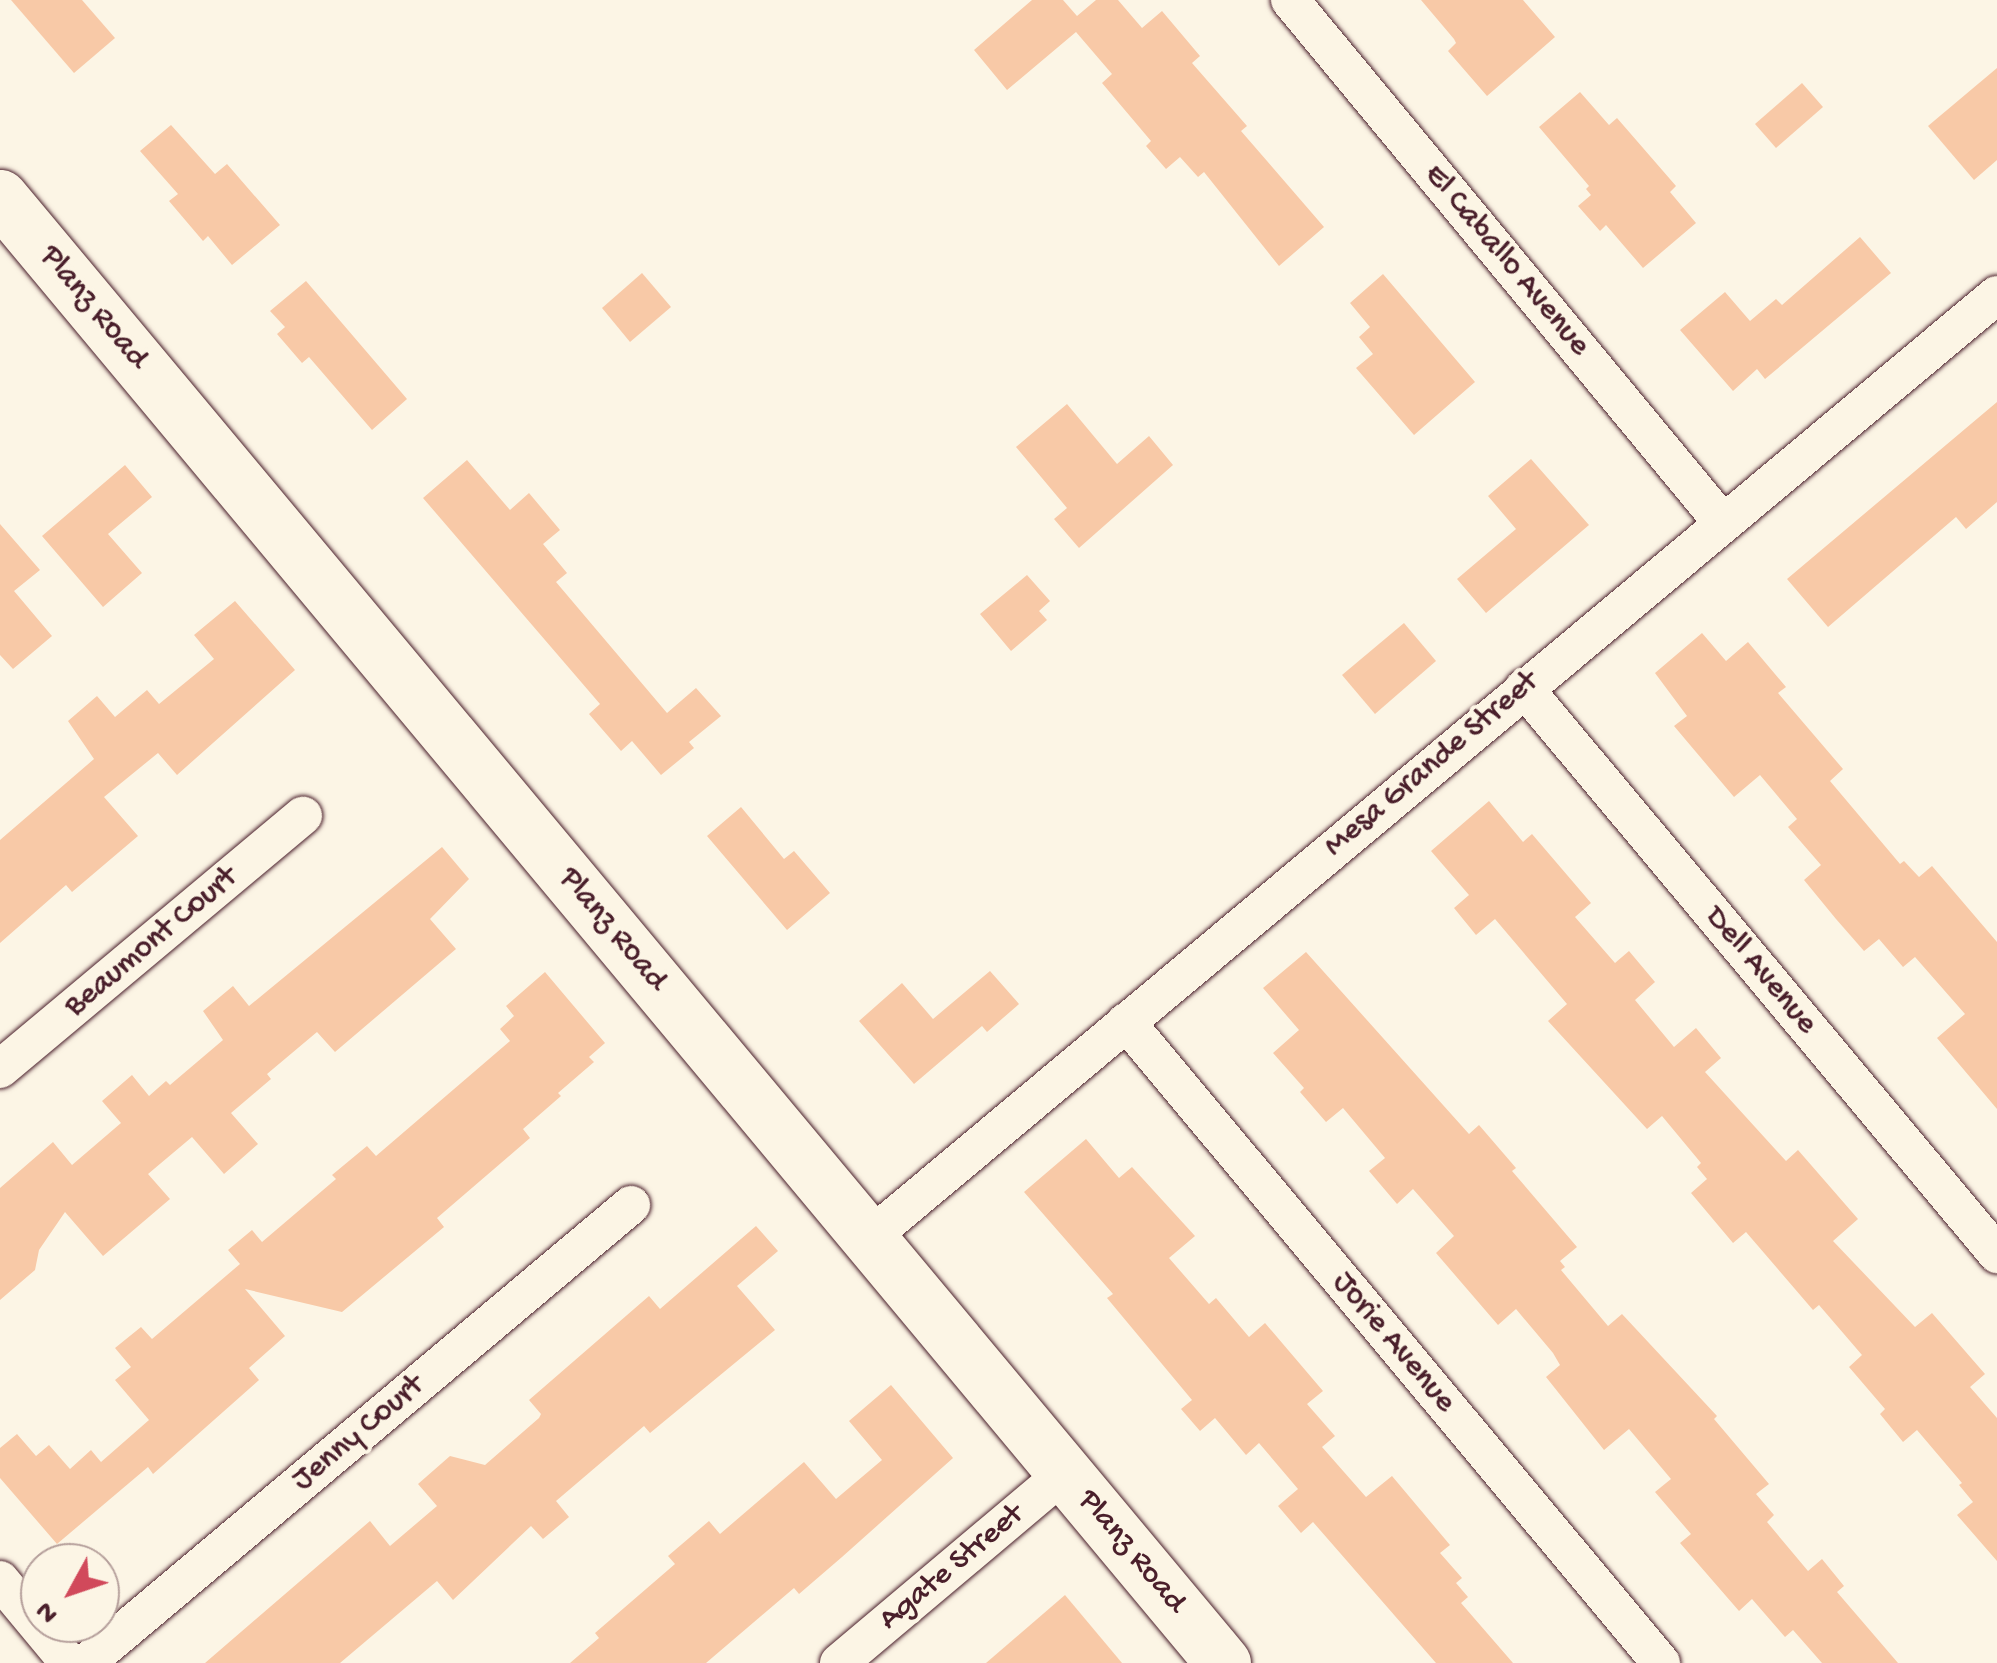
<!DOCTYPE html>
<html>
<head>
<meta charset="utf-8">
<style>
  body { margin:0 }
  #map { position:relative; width:1997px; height:1663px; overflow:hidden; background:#fcf5e5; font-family:"Gochi Hand",sans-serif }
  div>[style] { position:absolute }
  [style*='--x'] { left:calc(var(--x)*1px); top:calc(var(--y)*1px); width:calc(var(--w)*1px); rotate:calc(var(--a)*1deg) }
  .building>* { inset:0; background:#f8c9a7 }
  .roads { filter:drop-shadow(0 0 2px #4a1f2b) drop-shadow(0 0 2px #4a1f2b) }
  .street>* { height:38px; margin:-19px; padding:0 19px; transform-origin:19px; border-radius:19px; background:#fcf5e5 }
  .secondary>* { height:55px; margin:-27.5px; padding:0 27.5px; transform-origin:27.5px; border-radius:27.5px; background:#fcf5e5 }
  span { translate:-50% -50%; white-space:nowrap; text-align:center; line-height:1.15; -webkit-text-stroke:8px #fcf5e5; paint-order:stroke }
  .street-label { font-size:32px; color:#4a1f2b }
  .north { position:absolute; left:20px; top:1543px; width:100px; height:100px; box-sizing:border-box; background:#fcf5e5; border:2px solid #b59f9b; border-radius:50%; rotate:230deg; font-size:28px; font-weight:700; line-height:40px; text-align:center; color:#4a1f2b }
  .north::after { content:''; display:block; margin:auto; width:35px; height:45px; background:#d1495b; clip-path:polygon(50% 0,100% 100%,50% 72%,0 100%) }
</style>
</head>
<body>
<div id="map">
  <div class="building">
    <div style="clip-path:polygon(11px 0,82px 0,115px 38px,74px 73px)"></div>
    <div style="clip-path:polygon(1032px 0,1063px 0,1077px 16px,1096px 0,1118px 0,1142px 28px,1162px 11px,1200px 56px,1192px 63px,1247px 126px,1241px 131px,1324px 227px,1279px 266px,1204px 172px,1198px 177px,1180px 157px,1166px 169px,1146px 146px,1151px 141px,1102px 83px,1112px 74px,1076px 32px,1007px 90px,974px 50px)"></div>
    <div style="clip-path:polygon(1421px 0,1523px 0,1555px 37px,1487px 96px,1448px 51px,1456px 43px,1454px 39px)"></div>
    <div style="clip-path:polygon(1997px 68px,1997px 160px,1974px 180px,1928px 126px)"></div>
    <div style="clip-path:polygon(1802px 83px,1823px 107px,1776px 148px,1755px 124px)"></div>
    <div style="clip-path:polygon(1580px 92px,1609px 125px,1617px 118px,1676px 186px,1670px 192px,1696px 223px,1643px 268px,1606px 225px,1600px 231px,1578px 206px,1591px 195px,1586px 189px,1589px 186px,1539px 127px)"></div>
    <div style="clip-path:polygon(171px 125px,215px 174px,227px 164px,280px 225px,232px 265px,208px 236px,203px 241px,169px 201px,178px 194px,140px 151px)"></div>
    <div style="clip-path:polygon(1860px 237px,1891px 273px,1765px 379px,1757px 369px,1733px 391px,1680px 330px,1725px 292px,1750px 321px,1776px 299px,1782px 305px)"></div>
    <div style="clip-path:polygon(642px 273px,671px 307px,630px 342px,602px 308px)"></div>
    <div style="clip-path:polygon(1383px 274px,1475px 382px,1414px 435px,1356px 368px,1373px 354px,1359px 337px,1370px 327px,1350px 303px)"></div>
    <div style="clip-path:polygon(306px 281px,407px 399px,372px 430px,309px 357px,302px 363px,277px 334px,285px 327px,270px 311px)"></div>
    <div style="clip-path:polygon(1997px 402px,1997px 502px,1966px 529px,1956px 517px,1828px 627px,1787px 579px)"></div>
    <div style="clip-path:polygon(1067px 404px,1117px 464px,1149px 436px,1173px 465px,1079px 548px,1054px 519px,1067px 508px,1016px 447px)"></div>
    <div style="clip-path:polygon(1531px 459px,1589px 525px,1486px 613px,1457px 579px,1516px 529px,1488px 496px)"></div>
    <div style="clip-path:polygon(467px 460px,510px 510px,529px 493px,560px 530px,543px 544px,567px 573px,556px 582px,667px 713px,696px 688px,721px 716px,689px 742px,694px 748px,661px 775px,632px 741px,621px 751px,589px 714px,600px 704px,423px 498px)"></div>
    <div style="clip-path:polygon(125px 465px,152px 497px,108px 534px,142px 573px,103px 607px,42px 536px)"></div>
    <div style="clip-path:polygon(0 524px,40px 570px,14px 591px,52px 636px,13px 669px,0 655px)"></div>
    <div style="clip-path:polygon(1027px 575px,1050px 601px,1039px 611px,1047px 620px,1011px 651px,980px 614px)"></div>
    <div style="clip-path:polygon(235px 601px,295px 670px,177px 775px,158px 753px,104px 797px,138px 836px,72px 892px,66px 885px,0 943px,0 840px,94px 759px,68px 721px,97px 696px,115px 717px,147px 690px,159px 704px,214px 659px,194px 635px)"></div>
    <div style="clip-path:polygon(1404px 623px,1436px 661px,1375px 714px,1342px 675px)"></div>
    <div style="clip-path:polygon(1702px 633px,1726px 661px,1748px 642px,1786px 687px,1778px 693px,1843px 769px,1830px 781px,1900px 864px,1904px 861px,1919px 877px,1932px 866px,1997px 942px,1997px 1109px,1937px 1038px,1965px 1014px,1915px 957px,1903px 967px,1879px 939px,1864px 951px,1836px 919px,1804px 880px,1821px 865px,1788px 827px,1797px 819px,1760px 775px,1734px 797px,1674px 726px,1687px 716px,1655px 673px)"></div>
    <div style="clip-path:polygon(1489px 801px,1523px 842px,1532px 834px,1591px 903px,1575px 917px,1615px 963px,1629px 951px,1655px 982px,1635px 1000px,1674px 1047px,1696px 1028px,1721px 1058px,1705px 1072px,1786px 1161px,1798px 1150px,1858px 1219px,1833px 1241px,1915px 1327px,1932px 1313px,1985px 1374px,1970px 1387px,1997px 1418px,1997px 1561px,1957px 1515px,1973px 1502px,1959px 1485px,1962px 1483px,1917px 1430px,1903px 1442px,1880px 1414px,1885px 1409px,1849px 1367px,1862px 1355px,1819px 1305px,1813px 1310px,1746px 1232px,1733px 1243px,1691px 1193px,1707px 1179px,1697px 1167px,1701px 1163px,1662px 1116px,1647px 1129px,1548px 1021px,1567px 1004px,1495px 919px,1476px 935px,1454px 908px,1469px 895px,1431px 851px)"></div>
    <div style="clip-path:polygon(741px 807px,784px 859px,794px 851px,830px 893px,787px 930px,707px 836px)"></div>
    <div style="clip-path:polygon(442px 847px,469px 879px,430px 919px,456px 949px,335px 1052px,317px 1032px,267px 1074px,271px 1079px,231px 1113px,258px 1144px,224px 1174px,192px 1137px,148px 1174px,170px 1199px,103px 1256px,65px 1212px,39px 1250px,35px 1270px,0 1300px,0 1188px,53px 1142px,72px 1165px,121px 1123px,102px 1101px,132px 1075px,149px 1096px,166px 1081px,170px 1085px,223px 1040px,203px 1011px,233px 986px,249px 1006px)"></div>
    <div style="clip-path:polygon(1306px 952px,1469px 1134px,1479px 1125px,1516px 1168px,1512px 1171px,1577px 1247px,1560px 1261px,1565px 1267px,1561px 1270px,1608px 1326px,1622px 1314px,1717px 1416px,1714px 1419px,1769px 1484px,1756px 1494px,1774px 1515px,1767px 1522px,1808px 1571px,1822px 1559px,1844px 1586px,1837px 1592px,1898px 1663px,1822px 1663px,1793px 1630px,1785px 1637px,1752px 1599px,1739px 1611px,1680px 1543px,1691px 1534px,1655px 1492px,1671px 1479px,1629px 1429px,1604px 1450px,1546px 1377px,1560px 1365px,1553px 1353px,1516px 1309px,1498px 1325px,1436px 1253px,1454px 1236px,1413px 1189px,1397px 1204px,1369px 1171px,1385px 1158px,1343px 1108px,1326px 1122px,1300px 1092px,1304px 1088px,1273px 1053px,1299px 1030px,1263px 988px)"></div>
    <div style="clip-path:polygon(990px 971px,1019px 1004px,987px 1032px,982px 1026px,914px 1084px,859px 1021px,902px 983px,933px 1019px)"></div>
    <div style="clip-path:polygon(545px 972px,605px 1043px,589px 1057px,594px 1062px,558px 1093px,561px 1096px,523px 1129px,530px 1138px,437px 1218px,444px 1227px,342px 1312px,245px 1289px,285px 1336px,249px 1368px,259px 1380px,153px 1474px,148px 1467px,57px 1544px,0 1478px,0 1448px,17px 1434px,36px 1456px,49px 1445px,70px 1469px,91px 1450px,101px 1462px,149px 1420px,115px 1380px,131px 1367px,115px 1348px,141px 1327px,152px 1339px,240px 1264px,228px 1250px,252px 1230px,262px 1242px,336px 1179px,332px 1175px,367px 1146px,376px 1156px,510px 1041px,500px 1029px,514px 1016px,506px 1006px)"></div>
    <div style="clip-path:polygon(1086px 1139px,1119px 1178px,1132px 1167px,1195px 1236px,1169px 1258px,1209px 1304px,1216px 1298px,1249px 1337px,1265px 1323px,1323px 1391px,1307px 1404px,1335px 1436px,1322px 1447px,1366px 1497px,1392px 1476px,1450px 1545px,1440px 1553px,1462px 1578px,1456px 1583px,1468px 1597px,1461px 1603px,1513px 1663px,1436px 1663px,1313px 1522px,1301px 1533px,1278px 1506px,1298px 1489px,1259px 1443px,1246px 1455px,1215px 1418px,1200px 1431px,1181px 1409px,1192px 1400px,1107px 1298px,1113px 1294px,1024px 1192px)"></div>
    <div style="clip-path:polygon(756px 1226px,778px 1251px,737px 1286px,775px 1330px,650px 1433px,644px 1426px,556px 1501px,569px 1517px,543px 1539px,531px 1526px,453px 1600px,437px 1581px,340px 1663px,205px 1663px,370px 1521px,390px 1546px,437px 1506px,418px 1484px,450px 1456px,485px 1465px,539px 1418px,541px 1414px,529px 1400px,649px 1296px,660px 1309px)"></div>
    <div style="clip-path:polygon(891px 1385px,953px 1458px,842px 1557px,799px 1594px,794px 1588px,706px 1663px,570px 1663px,599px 1638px,595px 1633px,675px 1564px,668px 1556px,709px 1521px,720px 1534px,804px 1462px,836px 1499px,882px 1460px,849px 1421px)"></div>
    <div style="clip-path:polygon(1065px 1595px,1122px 1663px,986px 1663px)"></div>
  </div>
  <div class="roads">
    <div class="street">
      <div style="--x:1290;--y:0;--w:678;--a:50.39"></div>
      <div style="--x:1524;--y:688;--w:738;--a:50.11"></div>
      <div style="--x:1126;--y:1022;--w:835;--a:50.15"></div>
      <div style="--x:0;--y:1069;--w:395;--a:-39.9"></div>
      <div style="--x:869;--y:1238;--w:1470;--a:-39.9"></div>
      <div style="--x:0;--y:1580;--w:108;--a:50.3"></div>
      <div style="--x:86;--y:1663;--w:712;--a:-40.04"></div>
      <div style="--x:839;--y:1663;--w:295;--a:-40.1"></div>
    </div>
    <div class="secondary">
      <div style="--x:0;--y:197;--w:1909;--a:50.16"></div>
    </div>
  </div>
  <div class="street-label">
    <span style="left:1506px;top:261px;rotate:50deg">El Caballo Avenue</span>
    <span style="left:93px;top:308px;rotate:50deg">Planz Road</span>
    <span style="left:1432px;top:765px;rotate:-40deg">Mesa Grande Street</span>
    <span style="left:612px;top:930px;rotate:50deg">Planz Road</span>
    <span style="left:152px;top:943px;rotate:-40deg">Beaumont Court</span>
    <span style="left:1760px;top:971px;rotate:50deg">Dell Avenue</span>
    <span style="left:1393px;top:1343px;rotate:50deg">Jorie Avenue</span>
    <span style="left:359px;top:1434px;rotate:-40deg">Jenny Court</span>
    <span style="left:1131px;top:1552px;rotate:50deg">Planz Road</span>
    <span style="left:952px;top:1568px;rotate:-40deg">Agate Street</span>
  </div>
  <div class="north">N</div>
</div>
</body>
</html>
